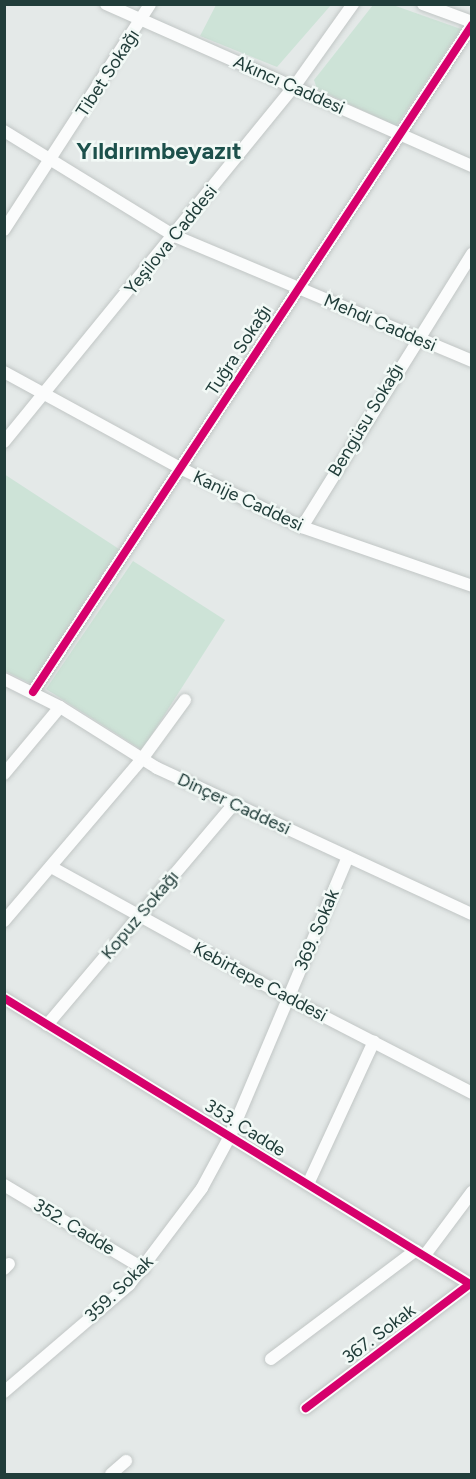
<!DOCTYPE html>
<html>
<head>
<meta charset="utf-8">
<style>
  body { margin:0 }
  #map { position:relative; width:476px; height:1479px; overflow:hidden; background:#e4e9e8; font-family:Figtree,sans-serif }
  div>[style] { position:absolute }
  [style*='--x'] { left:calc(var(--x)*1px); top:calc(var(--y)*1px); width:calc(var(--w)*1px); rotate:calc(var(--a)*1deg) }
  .green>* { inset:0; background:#cde3d7 }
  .roads { filter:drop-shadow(0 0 2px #c1c6c5) drop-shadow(0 0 2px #c1c6c5) }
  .minor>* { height:12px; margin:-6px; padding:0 6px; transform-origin:6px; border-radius:6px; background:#fbfcfc }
  .cycleway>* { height:8px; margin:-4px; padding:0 4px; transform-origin:4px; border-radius:4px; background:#d6006c }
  span { translate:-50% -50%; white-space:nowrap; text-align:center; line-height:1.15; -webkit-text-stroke:5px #f2f9f6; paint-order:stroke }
  .street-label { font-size:18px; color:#213d3a }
  .district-label { font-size:24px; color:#1c504b; font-weight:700 }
  .frame { position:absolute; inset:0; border:6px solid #213d3a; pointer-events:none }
</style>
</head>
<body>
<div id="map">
  <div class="green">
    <div style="clip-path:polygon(216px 5px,216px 4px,331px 5px,277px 67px,200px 36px)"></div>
    <div style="clip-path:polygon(373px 5px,393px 5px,461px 29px,396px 126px,317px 89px,314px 80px)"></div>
    <div style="clip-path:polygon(4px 474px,119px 549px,31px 684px,5px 671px)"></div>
    <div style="clip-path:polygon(133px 561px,225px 620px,142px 750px,46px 689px)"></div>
  </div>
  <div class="roads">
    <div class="minor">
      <div style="--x:106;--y:4;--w:400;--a:23.9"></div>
      <div style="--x:423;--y:4;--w:52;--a:20.2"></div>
      <div style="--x:4;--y:131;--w:201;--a:31.6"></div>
      <div style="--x:175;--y:236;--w:322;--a:22.8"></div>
      <div style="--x:4;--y:230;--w:269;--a:-57.1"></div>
      <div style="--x:4;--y:372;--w:200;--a:28.6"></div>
      <div style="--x:180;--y:468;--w:136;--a:25.8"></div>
      <div style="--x:302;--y:527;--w:180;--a:19.1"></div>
      <div style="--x:4;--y:442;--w:458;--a:-50.8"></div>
      <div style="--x:294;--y:87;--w:102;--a:-54.6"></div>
      <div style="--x:302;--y:527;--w:322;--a:-58.1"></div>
      <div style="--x:4;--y:679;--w:63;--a:26.6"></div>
      <div style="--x:60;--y:707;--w:115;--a:32.2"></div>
      <div style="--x:157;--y:768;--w:347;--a:24.9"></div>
      <div style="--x:33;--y:692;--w:799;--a:-56.65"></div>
      <div style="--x:4;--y:774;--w:87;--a:-50.1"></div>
      <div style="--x:51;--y:867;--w:271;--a:28.9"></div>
      <div style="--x:288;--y:998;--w:207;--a:27.3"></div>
      <div style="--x:4;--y:921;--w:213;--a:-49.6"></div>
      <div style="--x:142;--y:759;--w:73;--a:-53.9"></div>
      <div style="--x:4;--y:998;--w:547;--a:31.54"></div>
      <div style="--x:470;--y:1284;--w:206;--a:142.9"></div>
      <div style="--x:47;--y:1025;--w:288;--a:-49.8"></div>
      <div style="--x:308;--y:1184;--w:157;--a:-65.2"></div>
      <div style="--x:4;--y:1185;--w:163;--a:31"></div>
      <div style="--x:425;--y:1255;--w:79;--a:-53.3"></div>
      <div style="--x:4;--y:1269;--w:7;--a:-45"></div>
      <div style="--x:271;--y:1359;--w:181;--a:-36.9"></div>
      <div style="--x:4;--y:1392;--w:165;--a:-40.6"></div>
      <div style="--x:129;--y:1285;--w:121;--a:-53"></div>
      <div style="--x:202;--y:1188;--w:59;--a:-61.7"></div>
      <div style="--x:230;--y:1136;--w:303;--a:-67.1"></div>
      <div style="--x:111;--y:1474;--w:20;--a:-41"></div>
    </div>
  </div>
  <div class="cycleway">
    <div style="--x:33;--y:692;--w:799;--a:-56.65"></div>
    <div style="--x:4;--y:998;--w:547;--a:31.54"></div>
    <div style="--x:470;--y:1284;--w:206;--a:142.9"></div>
  </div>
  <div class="street-label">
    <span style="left:108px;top:73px;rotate:-57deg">Tibet Sokağı</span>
    <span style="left:289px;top:85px;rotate:24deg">Akıncı Caddesi</span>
    <span style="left:171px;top:240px;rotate:-51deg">Yeşilova Caddesi</span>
    <span style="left:380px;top:323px;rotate:23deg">Mehdi Caddesi</span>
    <span style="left:239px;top:350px;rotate:-57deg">Tuğra Sokağı</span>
    <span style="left:366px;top:420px;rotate:-59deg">Bengüsu Sokağı</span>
    <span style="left:248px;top:501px;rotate:25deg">Kanije Caddesi</span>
    <span style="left:234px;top:804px;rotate:25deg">Dinçer Caddesi</span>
    <span style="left:140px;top:915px;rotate:-50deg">Kopuz Sokağı</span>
    <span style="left:317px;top:930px;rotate:-67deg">369. Sokak</span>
    <span style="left:260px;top:982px;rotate:28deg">Kebirtepe Caddesi</span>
    <span style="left:245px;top:1128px;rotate:32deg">353. Cadde</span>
    <span style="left:74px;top:1227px;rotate:31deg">352. Cadde</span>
    <span style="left:119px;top:1289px;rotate:-44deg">359. Sokak</span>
    <span style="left:379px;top:1334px;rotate:-37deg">367. Sokak</span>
  </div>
  <div class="district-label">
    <span style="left:159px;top:151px">Yıldırımbeyazıt</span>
  </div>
  <div class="frame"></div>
</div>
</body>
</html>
